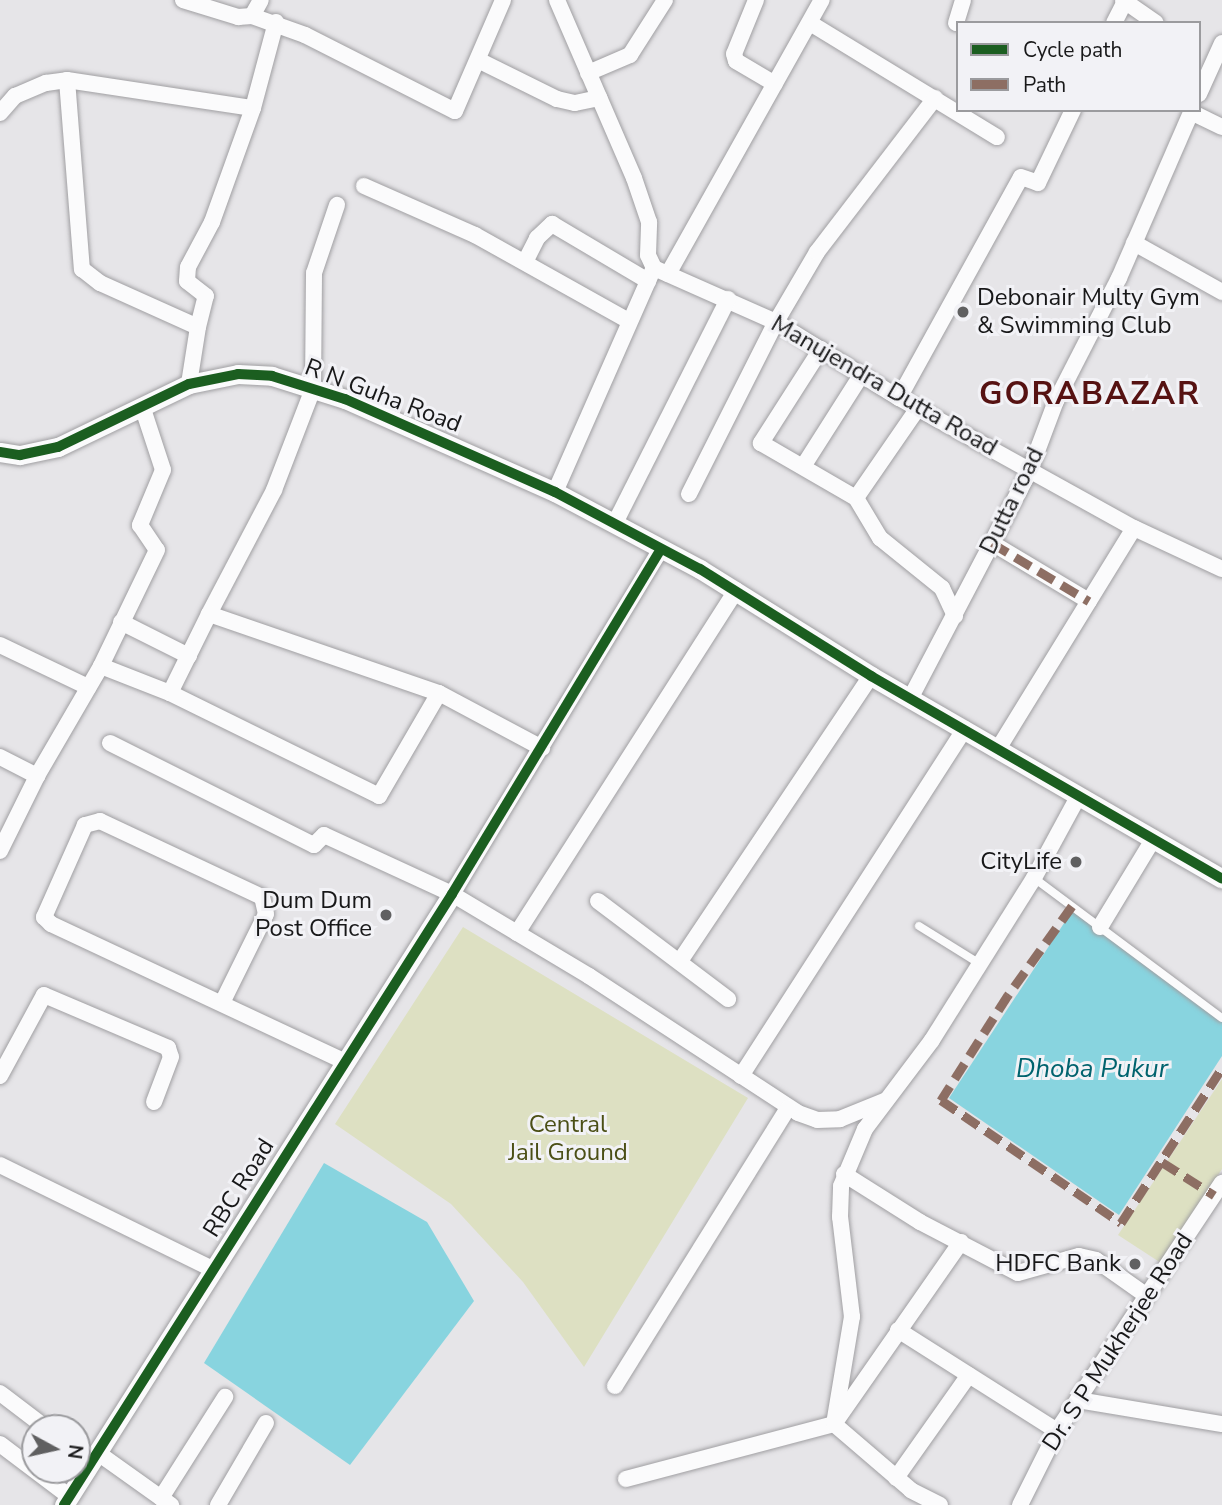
<!DOCTYPE html>
<html>
<head>
<meta charset="utf-8">
<style>
  body { margin:0 }
  #map { position:relative; width:1222px; height:1505px; overflow:hidden; background:#e6e5e8; font-family:"Nunito Sans",sans-serif }
  div>[style] { position:absolute }
  [style*='--x'] { left:calc(var(--x)*1px); top:calc(var(--y)*1px); width:calc(var(--w)*1px); rotate:calc(var(--a)*1deg) }
  .green>* { inset:0; background:#dde0c2 }
  .water>* { inset:0; background:#88d4df }
  .roads { filter:drop-shadow(0 0 2px #a09fa2) drop-shadow(0 0 2px #a09fa2) }
  .service>* { height:8px; margin:-4px; padding:0 4px; transform-origin:4px; border-radius:4px; background:#fbfbfc }
  .minor>* { height:16px; margin:-8px; padding:0 8px; transform-origin:8px; border-radius:8px; background:#fbfbfc }
  .tertiary>* { height:19px; margin:-9.5px; padding:0 9.5px; transform-origin:9.5px; border-radius:9.5px; background:#fbfbfc }
  .quiet>* { height:9px; margin-top:-4.5px; transform-origin:0; background:repeating-linear-gradient(90deg,#8d6e63 0 18px,transparent 0 27px) }
  .cycleway>* { height:10px; margin:-5px; padding:0 5px; transform-origin:5px; border-radius:5px; background:#1b5e20 }
  .dots>* { width:19px; height:19px; translate:-50% -50%; box-sizing:border-box; border:4px solid #f2f2f6; border-radius:50% }
  span { translate:-50% -50%; white-space:nowrap; text-align:center; line-height:1.15; -webkit-text-stroke:6px #f2f2f6; paint-order:stroke }
  .poi-label { font-size:24px; color:#181819 }
  .left { translate:0 -50%; text-align:left }
  .right { translate:-100% -50%; text-align:right }
  .street-label { font-size:24px; color:#181819 }
  .park-label { font-size:24px; color:#4b4f15 }
  .water-label { font-size:26px; color:#00636e; font-style:italic }
  .district-label { font-size:32px; color:#561212; font-weight:700; letter-spacing:2px }
  .legend { position:absolute; left:956px; top:21px; width:245px; height:91px; box-sizing:border-box; background:#f2f2f6; border:2px solid #9b9b9e; margin:0; padding:9px 12px; list-style:none; font-size:21px; color:#181819 }
  .legend li { display:flex; align-items:center; gap:14px; height:35px }
  .legend b { width:35px; border:2px solid #9b9b9e }
  .north { position:absolute; left:21px; top:1414px; width:70px; height:70px; box-sizing:border-box; background:#f2f2f6; border:2px solid #9b9b9e; border-radius:50%; rotate:98deg; font-size:19px; font-weight:700; line-height:28px; text-align:center; color:#181819 }
  .north::after { content:''; display:block; margin:auto; width:24px; height:32px; background:#606061; clip-path:polygon(50% 0,100% 100%,50% 72%,0 100%) }
</style>
</head>
<body>
<div id="map">
  <div class="green">
    <div style="clip-path:polygon(463px 927px,748px 1098px,584px 1367px,523px 1282px,451px 1204px,335px 1124px)"></div>
    <div style="clip-path:polygon(1222px 1079px,1222px 1169px,1161px 1263px,1118px 1235px)"></div>
  </div>
  <div class="water">
    <div style="clip-path:polygon(1072px 911px,1222px 1022px,1222px 1056px,1119px 1215px,949px 1098px)"></div>
    <div style="clip-path:polygon(324px 1163px,427px 1222px,474px 1301px,350px 1465px,204px 1363px)"></div>
  </div>
  <div class="roads">
    <div class="service">
      <div style="--x:1034;--y:878;--w:234;--a:36.7"></div>
      <div style="--x:919;--y:926;--w:72;--a:31.9"></div>
    </div>
    <div class="minor">
      <div style="--x:183;--y:0;--w:58;--a:17.2"></div>
      <div style="--x:238;--y:17;--w:14;--a:-4"></div>
      <div style="--x:252;--y:16;--w:18;--a:-61"></div>
      <div style="--x:756;--y:0;--w:58;--a:112.2"></div>
      <div style="--x:734;--y:54;--w:7;--a:74"></div>
      <div style="--x:736;--y:61;--w:45;--a:30.5"></div>
      <div style="--x:1123;--y:0;--w:40;--a:34.9"></div>
      <div style="--x:252;--y:16;--w:56;--a:19.7"></div>
      <div style="--x:305;--y:35;--w:168;--a:26.9"></div>
      <div style="--x:455;--y:111;--w:121;--a:-66.6"></div>
      <div style="--x:810;--y:23;--w:219;--a:31.4"></div>
      <div style="--x:956;--y:23;--w:24;--a:-73"></div>
      <div style="--x:1114;--y:23;--w:25;--a:-63"></div>
      <div style="--x:478;--y:60;--w:88;--a:26.3"></div>
      <div style="--x:557;--y:99;--w:18;--a:13"></div>
      <div style="--x:575;--y:103;--w:25;--a:-12"></div>
      <div style="--x:588;--y:73;--w:46;--a:-23.2"></div>
      <div style="--x:630;--y:55;--w:65;--a:-57.5"></div>
      <div style="--x:67;--y:80;--w:190;--a:85.5"></div>
      <div style="--x:82;--y:269;--w:23;--a:38"></div>
      <div style="--x:100;--y:283;--w:107;--a:24.2"></div>
      <div style="--x:198;--y:327;--w:58;--a:99"></div>
      <div style="--x:1199;--y:94;--w:56;--a:-65.7"></div>
      <div style="--x:1191;--y:112;--w:34;--a:26"></div>
      <div style="--x:0;--y:113;--w:23;--a:-49"></div>
      <div style="--x:15;--y:96;--w:34;--a:-23"></div>
      <div style="--x:46;--y:83;--w:21;--a:-8"></div>
      <div style="--x:67;--y:80;--w:188;--a:8.6"></div>
      <div style="--x:253;--y:108;--w:89;--a:-75"></div>
      <div style="--x:364;--y:186;--w:121;--a:23.8"></div>
      <div style="--x:475;--y:235;--w:176;--a:29.2"></div>
      <div style="--x:1134;--y:243;--w:101;--a:29.1"></div>
      <div style="--x:525;--y:262;--w:27;--a:-63"></div>
      <div style="--x:537;--y:238;--w:21;--a:-43"></div>
      <div style="--x:552;--y:224;--w:112;--a:30.7"></div>
      <div style="--x:654;--y:268;--w:133;--a:23.9"></div>
      <div style="--x:776;--y:322;--w:145;--a:31.7"></div>
      <div style="--x:899;--y:398;--w:269;--a:29"></div>
      <div style="--x:1134;--y:528;--w:97;--a:25"></div>
      <div style="--x:668;--y:274;--w:314;--a:-60.7"></div>
      <div style="--x:198;--y:327;--w:32;--a:-76"></div>
      <div style="--x:206;--y:296;--w:24;--a:-142"></div>
      <div style="--x:187;--y:281;--w:14;--a:-86"></div>
      <div style="--x:188;--y:267;--w:51;--a:-61.9"></div>
      <div style="--x:212;--y:222;--w:121;--a:-70.2"></div>
      <div style="--x:821;--y:349;--w:112;--a:122.6"></div>
      <div style="--x:761;--y:443;--w:110;--a:30.1"></div>
      <div style="--x:899;--y:398;--w:252;--a:-61.1"></div>
      <div style="--x:1021;--y:177;--w:18;--a:19"></div>
      <div style="--x:1038;--y:183;--w:81;--a:-64.4"></div>
      <div style="--x:918;--y:408;--w:109;--a:124.6"></div>
      <div style="--x:856;--y:498;--w:47;--a:59"></div>
      <div style="--x:880;--y:538;--w:80;--a:38.9"></div>
      <div style="--x:942;--y:588;--w:31;--a:65"></div>
      <div style="--x:143;--y:409;--w:64;--a:71.8"></div>
      <div style="--x:163;--y:470;--w:60;--a:112.7"></div>
      <div style="--x:140;--y:525;--w:30;--a:56"></div>
      <div style="--x:157;--y:550;--w:129;--a:115.8"></div>
      <div style="--x:101;--y:666;--w:74;--a:21.4"></div>
      <div style="--x:170;--y:693;--w:233;--a:26.2"></div>
      <div style="--x:379;--y:796;--w:119;--a:-59.8"></div>
      <div style="--x:439;--y:693;--w:117;--a:28.1"></div>
      <div style="--x:804;--y:465;--w:108;--a:-57.5"></div>
      <div style="--x:555;--y:492;--w:245;--a:-66.2"></div>
      <div style="--x:654;--y:268;--w:14;--a:-115"></div>
      <div style="--x:648;--y:255;--w:33;--a:-88"></div>
      <div style="--x:649;--y:222;--w:46;--a:-108.8"></div>
      <div style="--x:634;--y:178;--w:194;--a:-113.4"></div>
      <div style="--x:689;--y:494;--w:193;--a:-63.2"></div>
      <div style="--x:776;--y:322;--w:81;--a:-59.6"></div>
      <div style="--x:817;--y:252;--w:194;--a:-52.5"></div>
      <div style="--x:615;--y:523;--w:251;--a:-63.2"></div>
      <div style="--x:992;--y:543;--w:113;--a:30.9"></div>
      <div style="--x:209;--y:614;--w:140;--a:-62.3"></div>
      <div style="--x:274;--y:490;--w:108;--a:-68.9"></div>
      <div style="--x:313;--y:389;--w:116;--a:-89.5"></div>
      <div style="--x:314;--y:273;--w:72;--a:-71.3"></div>
      <div style="--x:121;--y:622;--w:76;--a:26.6"></div>
      <div style="--x:0;--y:645;--w:98;--a:25.5"></div>
      <div style="--x:170;--y:693;--w:88;--a:-63.7"></div>
      <div style="--x:209;--y:614;--w:243;--a:19"></div>
      <div style="--x:911;--y:697;--w:256;--a:-62.3"></div>
      <div style="--x:1030;--y:470;--w:74;--a:-69.4"></div>
      <div style="--x:1056;--y:401;--w:138;--a:-62.9"></div>
      <div style="--x:1119;--y:278;--w:183;--a:-66.5"></div>
      <div style="--x:110;--y:743;--w:228;--a:26.6"></div>
      <div style="--x:314;--y:845;--w:14;--a:-45"></div>
      <div style="--x:324;--y:835;--w:141;--a:24.7"></div>
      <div style="--x:452;--y:894;--w:160;--a:30.9"></div>
      <div style="--x:589;--y:976;--w:250;--a:33.2"></div>
      <div style="--x:798;--y:1113;--w:20;--a:20"></div>
      <div style="--x:817;--y:1120;--w:23;--a:-2"></div>
      <div style="--x:840;--y:1119;--w:48;--a:-22.2"></div>
      <div style="--x:998;--y:749;--w:259;--a:-58.4"></div>
      <div style="--x:0;--y:757;--w:42;--a:27.2"></div>
      <div style="--x:37;--y:776;--w:127;--a:-59.8"></div>
      <div style="--x:0;--y:851;--w:84;--a:-63.7"></div>
      <div style="--x:452;--y:894;--w:403;--a:-58.8"></div>
      <div style="--x:598;--y:901;--w:163;--a:37"></div>
      <div style="--x:1100;--y:927;--w:104;--a:-58.8"></div>
      <div style="--x:517;--y:933;--w:407;--a:-57.4"></div>
      <div style="--x:680;--y:961;--w:343;--a:-56.2"></div>
      <div style="--x:222;--y:1003;--w:99;--a:-63.7"></div>
      <div style="--x:266;--y:914;--w:17;--a:-103"></div>
      <div style="--x:262;--y:897;--w:179;--a:-154.9"></div>
      <div style="--x:100;--y:821;--w:16;--a:165"></div>
      <div style="--x:85;--y:825;--w:101;--a:114"></div>
      <div style="--x:44;--y:917;--w:10;--a:45"></div>
      <div style="--x:51;--y:924;--w:323;--a:25.1"></div>
      <div style="--x:0;--y:1076;--w:92;--a:-61.5"></div>
      <div style="--x:44;--y:995;--w:135;--a:23.1"></div>
      <div style="--x:168;--y:1048;--w:9;--a:72"></div>
      <div style="--x:171;--y:1057;--w:48;--a:110.7"></div>
      <div style="--x:741;--y:1076;--w:413;--a:-57.2"></div>
      <div style="--x:0;--y:1165;--w:238;--a:26.1"></div>
      <div style="--x:844;--y:1174;--w:90;--a:32.3"></div>
      <div style="--x:920;--y:1222;--w:110;--a:27.5"></div>
      <div style="--x:1018;--y:1273;--w:63;--a:-15.6"></div>
      <div style="--x:1079;--y:1256;--w:17;--a:13"></div>
      <div style="--x:1096;--y:1260;--w:62;--a:35.2"></div>
      <div style="--x:898;--y:1330;--w:188;--a:32.4"></div>
      <div style="--x:615;--y:1386;--w:327;--a:-58.1"></div>
      <div style="--x:0;--y:1393;--w:58;--a:37.3"></div>
      <div style="--x:1078;--y:1400;--w:146;--a:9.5"></div>
      <div style="--x:0;--y:1444;--w:88;--a:37.1"></div>
      <div style="--x:77;--y:1451;--w:19;--a:39"></div>
      <div style="--x:98;--y:1453;--w:90;--a:35.5"></div>
      <div style="--x:896;--y:1478;--w:126;--a:-54.7"></div>
      <div style="--x:626;--y:1479;--w:215;--a:-14.8"></div>
      <div style="--x:834;--y:1424;--w:222;--a:-55.1"></div>
      <div style="--x:161;--y:1498;--w:120;--a:-57.6"></div>
      <div style="--x:218;--y:1505;--w:95;--a:-59.7"></div>
      <div style="--x:940;--y:1505;--w:33;--a:-153"></div>
      <div style="--x:911;--y:1490;--w:101;--a:-139.4"></div>
      <div style="--x:834;--y:1424;--w:109;--a:-80.5"></div>
      <div style="--x:852;--y:1317;--w:101;--a:-96.8"></div>
      <div style="--x:840;--y:1217;--w:31;--a:-88"></div>
      <div style="--x:841;--y:1186;--w:62;--a:-67.2"></div>
      <div style="--x:865;--y:1129;--w:111;--a:-53"></div>
      <div style="--x:932;--y:1040;--w:191;--a:-57.8"></div>
      <div style="--x:1034;--y:878;--w:92;--a:-61.5"></div>
      <div style="--x:1020;--y:1505;--w:83;--a:-63.4"></div>
      <div style="--x:1057;--y:1431;--w:298;--a:-56.4"></div>
    </div>
    <div class="tertiary">
      <div style="--x:0;--y:452;--w:20;--a:9"></div>
      <div style="--x:20;--y:455;--w:39;--a:-12"></div>
      <div style="--x:58;--y:447;--w:145;--a:-25.7"></div>
      <div style="--x:189;--y:384;--w:50;--a:-11.5"></div>
      <div style="--x:238;--y:374;--w:34;--a:3"></div>
      <div style="--x:272;--y:376;--w:77;--a:17.5"></div>
      <div style="--x:345;--y:399;--w:230;--a:23.9"></div>
      <div style="--x:555;--y:492;--w:164;--a:28"></div>
      <div style="--x:700;--y:569;--w:202;--a:32"></div>
      <div style="--x:871;--y:676;--w:405;--a:30"></div>
      <div style="--x:64;--y:1505;--w:724;--a:-57.58"></div>
    </div>
  </div>
  <div class="quiet">
    <div style="--x:992;--y:543;--w:113;--a:30.9"></div>
    <div style="--x:1072;--y:906;--w:110;--a:125.7"></div>
    <div style="--x:1008;--y:995;--w:125;--a:122.5"></div>
    <div style="--x:941;--y:1100;--w:218;--a:34.3"></div>
    <div style="--x:1121;--y:1223;--w:185;--a:-56.9"></div>
    <div style="--x:1162;--y:1162;--w:62;--a:32.4"></div>
  </div>
  <div class="cycleway">
    <div style="--x:0;--y:452;--w:20;--a:9"></div>
    <div style="--x:20;--y:455;--w:39;--a:-12"></div>
    <div style="--x:58;--y:447;--w:145;--a:-25.7"></div>
    <div style="--x:189;--y:384;--w:50;--a:-11.5"></div>
    <div style="--x:238;--y:374;--w:34;--a:3"></div>
    <div style="--x:272;--y:376;--w:77;--a:17.5"></div>
    <div style="--x:345;--y:399;--w:230;--a:23.9"></div>
    <div style="--x:555;--y:492;--w:164;--a:28"></div>
    <div style="--x:700;--y:569;--w:202;--a:32"></div>
    <div style="--x:871;--y:676;--w:405;--a:30"></div>
    <div style="--x:64;--y:1505;--w:724;--a:-57.58"></div>
    <div style="--x:452;--y:894;--w:403;--a:-58.8"></div>
  </div>
  <div class="dots">
    <div style="left:963px;top:312px;background:#606061"></div>
    <div style="left:1076px;top:862px;background:#606061"></div>
    <div style="left:386px;top:915px;background:#606061"></div>
    <div style="left:1135px;top:1264px;background:#606061"></div>
  </div>
  <div class="poi-label">
    <span class="left" style="left:977px;top:312px">Debonair Multy Gym<br>&amp; Swimming Club</span>
    <span class="right" style="left:1062px;top:862px">CityLife</span>
    <span class="right" style="left:372px;top:915px">Dum Dum<br>Post Office</span>
    <span class="right" style="left:1121px;top:1264px">HDFC Bank</span>
  </div>
  <div class="street-label">
    <span style="left:884px;top:386px;rotate:30deg">Manujendra Dutta Road</span>
    <span style="left:383px;top:396px;rotate:21deg">R N Guha Road</span>
    <span style="left:1012px;top:501px;rotate:-64deg">Dutta road</span>
    <span style="left:239px;top:1188px;rotate:-58deg">RBC Road</span>
    <span style="left:1118px;top:1342px;rotate:-57deg">Dr. S P Mukherjee Road</span>
  </div>
  <div class="park-label">
    <span style="left:568px;top:1139px">Central<br>Jail Ground</span>
  </div>
  <div class="water-label">
    <span style="left:1092px;top:1069px">Dhoba Pukur</span>
  </div>
  <div class="district-label">
    <span style="left:1090px;top:394px">GORABAZAR</span>
  </div>
  <ul class="legend">
  <li><b style="height:9px;background:#1b5e20"></b>Cycle path</li>
  <li><b style="height:9px;background:#8d6e63"></b>Path</li>
  </ul>
  <div class="north">N</div>
</div>
</body>
</html>
